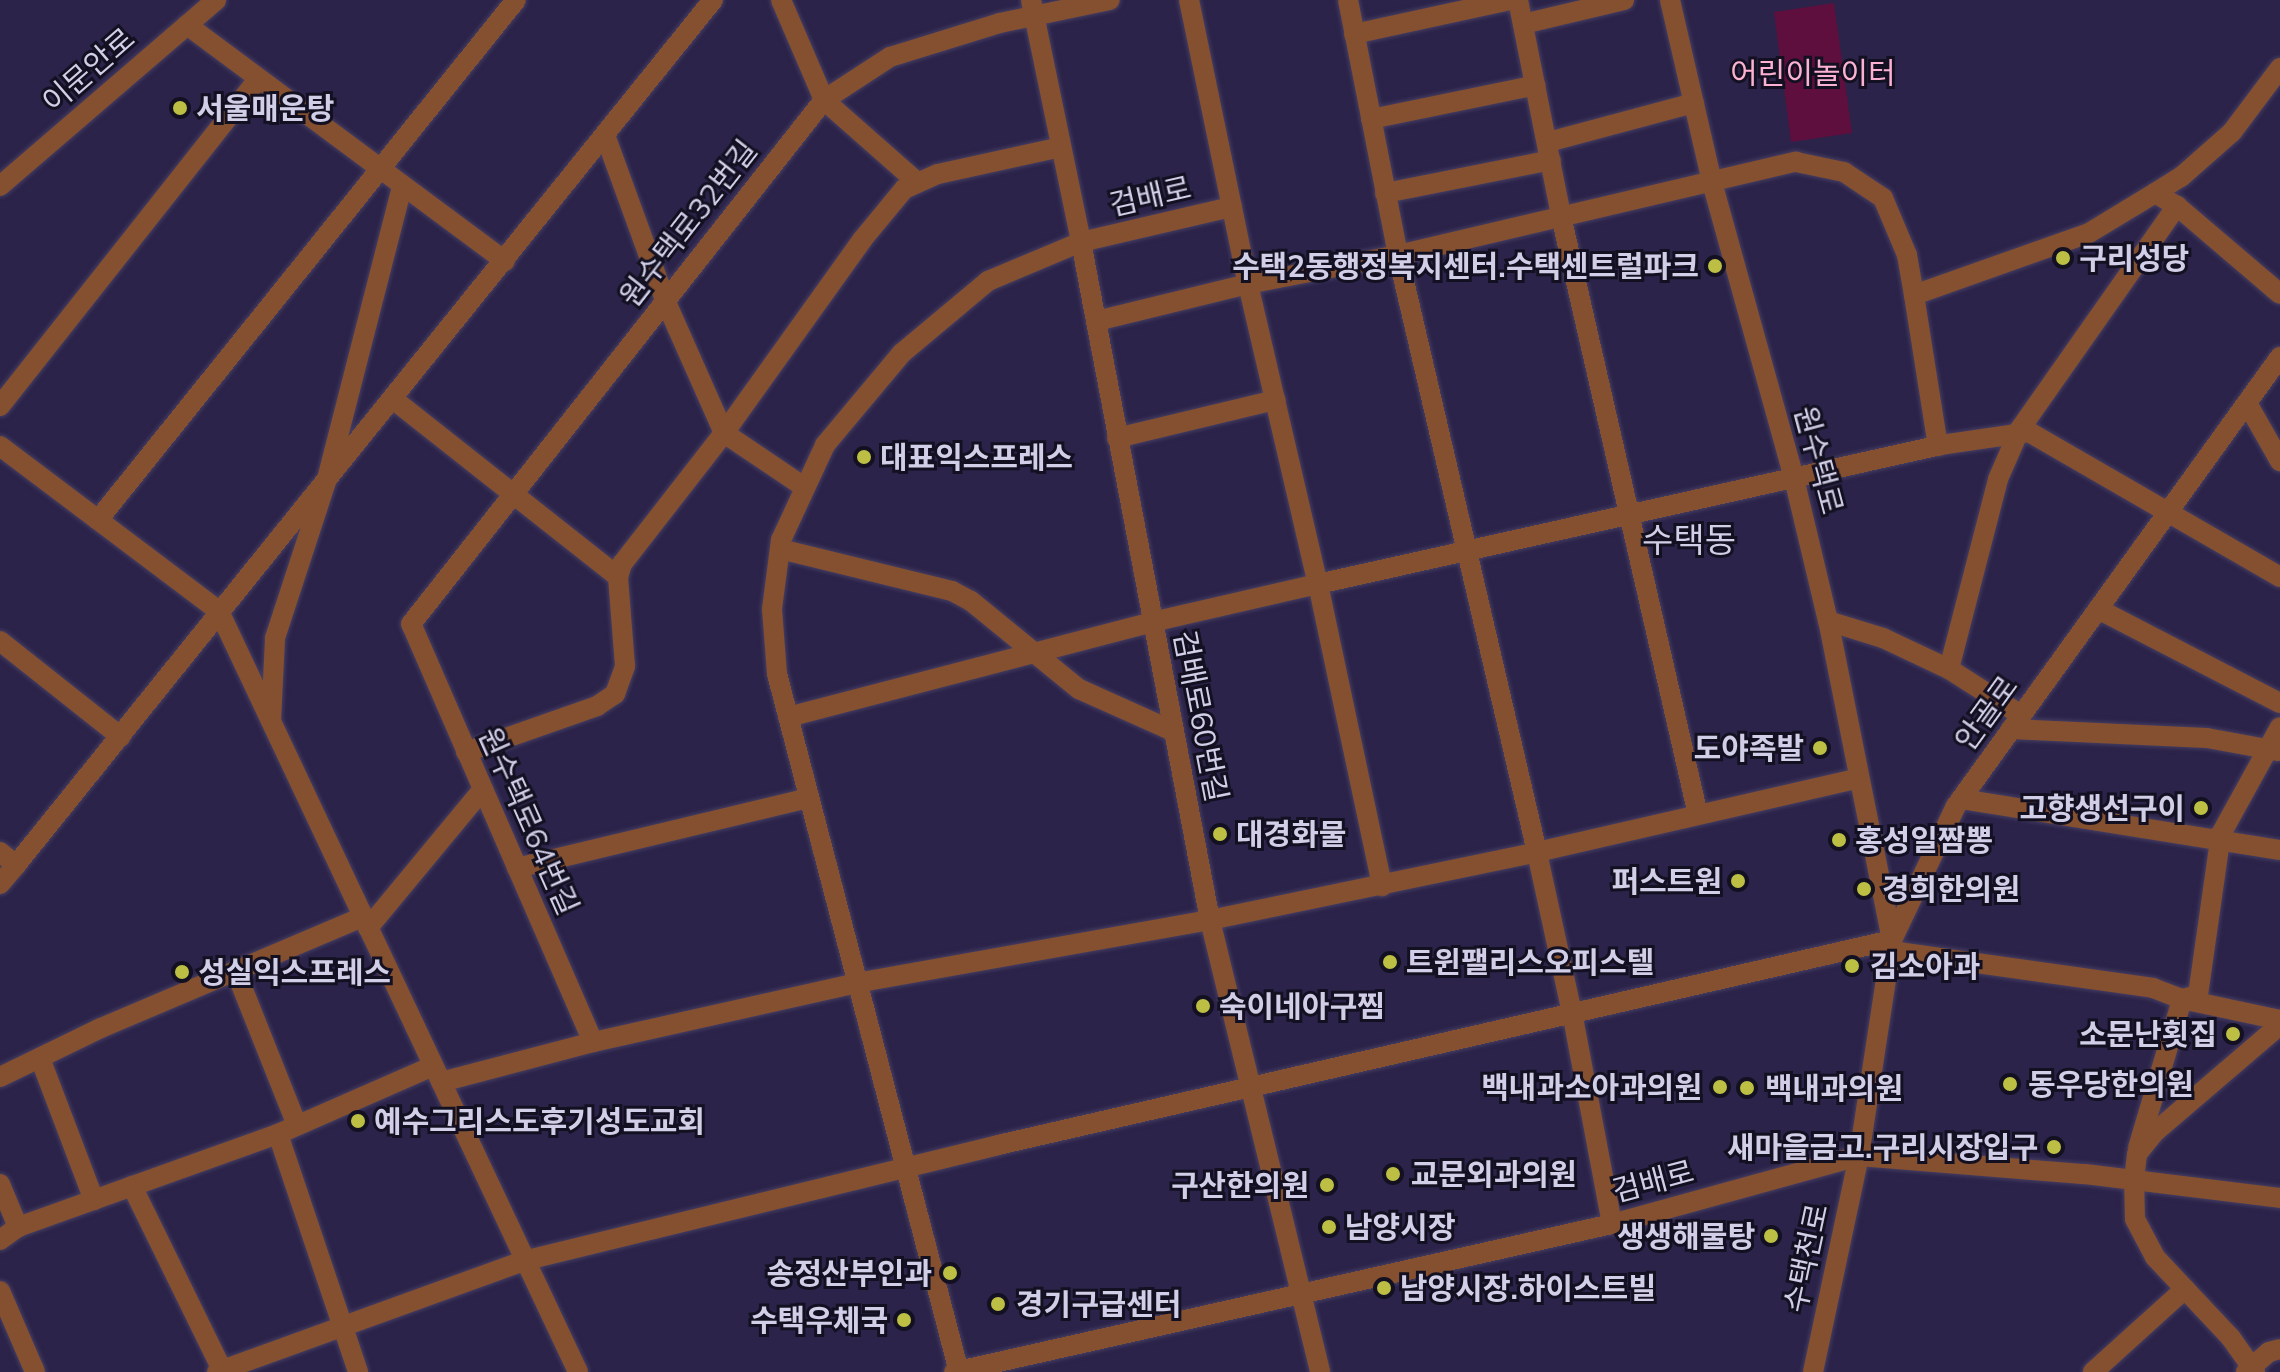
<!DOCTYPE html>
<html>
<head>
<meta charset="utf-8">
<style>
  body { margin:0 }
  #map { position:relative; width:2280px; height:1372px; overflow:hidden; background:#2b2349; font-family:Mulish,"Noto Sans KR",sans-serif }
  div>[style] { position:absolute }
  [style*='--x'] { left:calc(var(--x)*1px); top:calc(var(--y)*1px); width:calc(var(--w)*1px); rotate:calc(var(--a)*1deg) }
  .green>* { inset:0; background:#5f0f3d }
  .roads { filter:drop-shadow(0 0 2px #463e62) drop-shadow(0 0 2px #463e62) }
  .minor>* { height:20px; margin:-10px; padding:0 10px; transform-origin:10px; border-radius:10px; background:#855030 }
  .dots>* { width:22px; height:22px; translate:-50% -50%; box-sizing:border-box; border:4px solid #131021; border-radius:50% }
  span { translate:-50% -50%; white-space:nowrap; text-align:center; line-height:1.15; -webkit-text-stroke:6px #131021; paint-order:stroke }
  .street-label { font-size:30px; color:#d1cee7 }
  .park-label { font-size:30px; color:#fbb1d2 }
  .poi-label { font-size:30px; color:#d1cee7; font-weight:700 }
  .left { translate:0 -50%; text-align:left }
  .right { translate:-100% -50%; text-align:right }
  .quarter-label { font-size:34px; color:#d1cee7 }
</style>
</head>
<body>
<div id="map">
  <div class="green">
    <div style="clip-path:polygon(1834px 3px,1852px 133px,1791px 142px,1774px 12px)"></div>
  </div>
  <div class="roads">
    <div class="minor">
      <div style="--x:781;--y:0;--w:109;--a:66.7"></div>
      <div style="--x:824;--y:100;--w:123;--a:41.4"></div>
      <div style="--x:1031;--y:0;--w:247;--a:78.3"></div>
      <div style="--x:1081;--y:242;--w:690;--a:79.23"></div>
      <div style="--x:1210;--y:920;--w:465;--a:76.3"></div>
      <div style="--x:1189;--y:0;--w:290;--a:78.3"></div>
      <div style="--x:1248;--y:284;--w:308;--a:76.9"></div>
      <div style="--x:1318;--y:584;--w:638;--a:-12.58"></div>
      <div style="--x:1941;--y:445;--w:89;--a:-8.4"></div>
      <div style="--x:2029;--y:432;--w:290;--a:30"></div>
      <div style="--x:1348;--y:0;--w:260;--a:78.9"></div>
      <div style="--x:1398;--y:255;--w:409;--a:-13.2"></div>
      <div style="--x:1796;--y:162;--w:49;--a:11.8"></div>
      <div style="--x:1844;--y:172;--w:47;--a:33.7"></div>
      <div style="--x:1883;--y:198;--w:62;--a:67.2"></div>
      <div style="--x:1907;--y:255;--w:41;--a:80.1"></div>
      <div style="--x:1914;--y:295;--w:186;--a:-19.5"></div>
      <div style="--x:2089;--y:233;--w:77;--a:-31.2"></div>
      <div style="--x:2155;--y:193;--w:26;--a:31"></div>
      <div style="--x:2177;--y:206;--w:135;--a:40.5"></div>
      <div style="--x:1518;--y:0;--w:220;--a:78.7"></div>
      <div style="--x:1561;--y:216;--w:614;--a:77.12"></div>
      <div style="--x:1523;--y:24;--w:104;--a:-13.4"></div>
      <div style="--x:187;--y:25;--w:396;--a:36.6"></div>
      <div style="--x:1354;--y:34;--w:160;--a:-12.3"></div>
      <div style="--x:1371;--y:119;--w:168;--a:-11.6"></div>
      <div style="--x:605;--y:135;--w:176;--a:70"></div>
      <div style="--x:665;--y:300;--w:145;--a:66.1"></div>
      <div style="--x:724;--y:433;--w:97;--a:34"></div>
      <div style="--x:1548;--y:142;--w:151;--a:-15"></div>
      <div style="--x:0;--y:186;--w:285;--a:-40.7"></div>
      <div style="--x:1385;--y:193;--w:169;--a:-11.2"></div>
      <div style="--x:2155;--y:193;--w:31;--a:-32"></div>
      <div style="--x:2181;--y:177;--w:68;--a:-41.4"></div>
      <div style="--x:2232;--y:132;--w:80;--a:-53.1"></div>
      <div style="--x:1914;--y:295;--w:153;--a:81"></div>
      <div style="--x:393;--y:399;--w:287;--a:38.3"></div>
      <div style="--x:2247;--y:403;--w:67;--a:60.4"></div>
      <div style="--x:0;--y:406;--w:417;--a:-51.7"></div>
      <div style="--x:1117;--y:438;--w:163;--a:-13.5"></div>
      <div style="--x:0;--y:446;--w:274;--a:37"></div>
      <div style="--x:219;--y:611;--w:841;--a:64.74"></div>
      <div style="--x:98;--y:520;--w:667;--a:-51.21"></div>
      <div style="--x:780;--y:549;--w:177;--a:13.7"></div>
      <div style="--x:952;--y:591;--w:21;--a:28"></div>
      <div style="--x:971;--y:601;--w:139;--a:39.2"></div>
      <div style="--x:1079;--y:689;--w:103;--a:24.1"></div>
      <div style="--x:2098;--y:609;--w:205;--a:27.3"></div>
      <div style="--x:1828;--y:621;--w:58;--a:17.2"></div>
      <div style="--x:1883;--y:638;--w:73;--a:25.2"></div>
      <div style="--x:1949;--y:669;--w:85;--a:32.6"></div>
      <div style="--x:0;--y:641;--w:154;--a:38.4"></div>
      <div style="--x:1949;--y:669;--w:196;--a:-75.5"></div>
      <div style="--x:1998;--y:479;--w:55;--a:-66.3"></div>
      <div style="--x:2020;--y:429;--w:273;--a:-54.9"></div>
      <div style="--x:788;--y:717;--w:376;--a:-14.6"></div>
      <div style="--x:1152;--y:622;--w:170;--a:-12.9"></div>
      <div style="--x:1318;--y:584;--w:309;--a:78"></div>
      <div style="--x:271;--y:721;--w:83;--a:-87.2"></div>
      <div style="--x:275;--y:638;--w:167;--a:-71.9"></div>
      <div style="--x:327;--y:479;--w:302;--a:-75.6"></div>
      <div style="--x:2011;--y:729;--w:196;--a:2.6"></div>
      <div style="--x:2207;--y:738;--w:72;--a:10.4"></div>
      <div style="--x:466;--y:752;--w:139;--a:-19.3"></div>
      <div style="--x:597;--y:706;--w:22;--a:-34"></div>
      <div style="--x:615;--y:694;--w:30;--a:-70"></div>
      <div style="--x:625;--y:666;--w:89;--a:-94.5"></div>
      <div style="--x:618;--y:577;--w:14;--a:-73"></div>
      <div style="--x:622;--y:564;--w:166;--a:-52.1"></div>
      <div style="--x:724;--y:433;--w:237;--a:-54.4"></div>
      <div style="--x:862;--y:240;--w:66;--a:-50.5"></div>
      <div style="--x:904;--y:189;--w:37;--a:-24"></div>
      <div style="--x:938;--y:174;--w:126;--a:-12.4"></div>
      <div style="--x:1961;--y:799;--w:323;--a:9.1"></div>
      <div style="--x:0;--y:852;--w:21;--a:39"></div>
      <div style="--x:16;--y:865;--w:25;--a:130"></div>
      <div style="--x:16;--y:865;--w:1111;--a:-51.14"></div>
      <div style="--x:517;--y:868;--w:299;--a:-13.5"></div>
      <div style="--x:368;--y:928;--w:180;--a:-50.4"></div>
      <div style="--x:1891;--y:951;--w:265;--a:8"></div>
      <div style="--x:2153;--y:988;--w:31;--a:21"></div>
      <div style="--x:2182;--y:999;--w:16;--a:-14"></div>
      <div style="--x:2198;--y:995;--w:163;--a:-81.9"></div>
      <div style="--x:2221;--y:834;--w:122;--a:-61.1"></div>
      <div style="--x:236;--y:972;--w:165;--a:68.3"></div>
      <div style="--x:593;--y:1042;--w:456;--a:-113.5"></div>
      <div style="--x:411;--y:624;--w:667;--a:-51.76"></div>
      <div style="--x:824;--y:100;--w:79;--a:-33.1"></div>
      <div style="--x:890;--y:57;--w:115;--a:-17.2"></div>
      <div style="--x:1000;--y:23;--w:112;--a:-11.8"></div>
      <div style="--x:40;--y:1058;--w:152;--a:69.2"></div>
      <div style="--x:0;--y:1077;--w:112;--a:-25.9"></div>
      <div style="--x:101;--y:1028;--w:284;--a:-23"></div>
      <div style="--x:441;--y:1082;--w:157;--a:-14.7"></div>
      <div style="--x:593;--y:1042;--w:270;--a:-12.6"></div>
      <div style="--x:856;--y:983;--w:360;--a:-10.1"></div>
      <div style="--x:1210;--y:920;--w:334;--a:-11.7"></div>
      <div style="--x:1537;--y:852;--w:613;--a:-103.11"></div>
      <div style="--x:1398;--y:255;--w:153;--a:169.1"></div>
      <div style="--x:1248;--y:284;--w:156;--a:166.3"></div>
      <div style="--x:278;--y:1134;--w:251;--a:71.4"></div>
      <div style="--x:2138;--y:1148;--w:155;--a:-73.5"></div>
      <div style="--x:2182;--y:999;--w:100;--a:12.1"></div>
      <div style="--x:0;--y:1184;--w:47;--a:67.3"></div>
      <div style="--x:132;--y:1186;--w:207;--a:63.9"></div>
      <div style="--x:1612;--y:1224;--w:215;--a:-100.7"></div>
      <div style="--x:1572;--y:1013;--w:165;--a:-102.3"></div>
      <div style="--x:1537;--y:852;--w:328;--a:-12.9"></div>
      <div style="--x:0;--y:1240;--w:22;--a:-36"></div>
      <div style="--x:18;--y:1227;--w:276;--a:-19.7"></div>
      <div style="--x:278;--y:1134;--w:169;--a:-23.7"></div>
      <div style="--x:0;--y:1291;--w:88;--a:66.6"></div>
      <div style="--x:217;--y:1372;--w:330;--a:-19.9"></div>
      <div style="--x:527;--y:1260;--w:485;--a:-13.7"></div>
      <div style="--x:998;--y:1145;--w:917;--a:-12.92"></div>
      <div style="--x:1892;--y:940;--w:325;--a:-101.3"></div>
      <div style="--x:1828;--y:621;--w:147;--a:-103.4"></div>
      <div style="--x:1794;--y:478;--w:307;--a:-105.5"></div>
      <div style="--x:1712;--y:182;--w:187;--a:-103"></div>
      <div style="--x:954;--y:1372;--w:674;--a:-12.68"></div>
      <div style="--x:1612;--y:1224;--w:256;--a:-15.4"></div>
      <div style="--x:1859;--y:1156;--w:227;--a:4.6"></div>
      <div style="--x:2085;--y:1174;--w:196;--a:7"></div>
      <div style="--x:959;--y:1372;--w:721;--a:-104.61"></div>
      <div style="--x:777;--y:674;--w:65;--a:-94.4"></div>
      <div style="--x:772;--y:609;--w:70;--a:-82.6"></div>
      <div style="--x:781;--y:540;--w:105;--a:-65.1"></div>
      <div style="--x:825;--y:445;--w:120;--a:-50.1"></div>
      <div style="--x:902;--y:353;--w:112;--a:-39.9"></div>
      <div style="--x:988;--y:281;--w:101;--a:-22.8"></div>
      <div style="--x:1081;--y:242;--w:155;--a:-13.1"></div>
      <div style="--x:1813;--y:1372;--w:221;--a:-78"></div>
      <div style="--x:1859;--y:1156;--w:219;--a:-81.3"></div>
      <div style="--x:1892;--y:940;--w:148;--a:-64.5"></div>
      <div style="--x:1956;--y:806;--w:554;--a:-54.19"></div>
      <div style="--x:2093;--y:1372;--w:124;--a:-42.1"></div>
      <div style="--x:2246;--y:1372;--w:30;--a:-41"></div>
      <div style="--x:2269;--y:1352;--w:11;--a:-15"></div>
      <div style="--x:2255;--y:1372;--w:42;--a:-125.2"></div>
      <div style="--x:2231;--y:1338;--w:111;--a:-133.2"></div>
      <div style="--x:2155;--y:1257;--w:43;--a:-117.8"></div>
      <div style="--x:2135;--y:1219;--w:40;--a:-91.4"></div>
      <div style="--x:2134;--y:1179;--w:25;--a:-83"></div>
      <div style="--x:2137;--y:1154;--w:28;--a:-51"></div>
      <div style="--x:2155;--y:1132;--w:165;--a:-40.6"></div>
    </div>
  </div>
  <div class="dots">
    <div style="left:180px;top:108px;background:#bcbf44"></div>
    <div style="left:2063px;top:258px;background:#bcbf44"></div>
    <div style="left:1715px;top:266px;background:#bcbf44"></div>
    <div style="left:864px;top:457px;background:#bcbf44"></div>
    <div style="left:1820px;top:748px;background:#bcbf44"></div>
    <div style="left:2201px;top:808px;background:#bcbf44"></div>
    <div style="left:1220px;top:834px;background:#bcbf44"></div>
    <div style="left:1839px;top:840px;background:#bcbf44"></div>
    <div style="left:1738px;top:881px;background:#bcbf44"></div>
    <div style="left:1864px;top:889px;background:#bcbf44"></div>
    <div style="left:1390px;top:962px;background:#bcbf44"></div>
    <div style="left:1852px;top:966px;background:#bcbf44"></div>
    <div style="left:182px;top:972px;background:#bcbf44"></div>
    <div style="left:1203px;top:1006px;background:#bcbf44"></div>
    <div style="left:2233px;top:1034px;background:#bcbf44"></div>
    <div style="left:2010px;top:1084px;background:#bcbf44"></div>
    <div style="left:1720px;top:1087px;background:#bcbf44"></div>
    <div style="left:1747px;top:1088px;background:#bcbf44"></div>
    <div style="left:358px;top:1121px;background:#bcbf44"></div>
    <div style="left:2054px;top:1147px;background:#bcbf44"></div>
    <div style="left:1393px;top:1174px;background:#bcbf44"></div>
    <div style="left:1327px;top:1185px;background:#bcbf44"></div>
    <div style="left:1329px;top:1227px;background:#bcbf44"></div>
    <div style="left:1771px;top:1236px;background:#bcbf44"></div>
    <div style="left:950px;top:1273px;background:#bcbf44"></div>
    <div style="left:1384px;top:1288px;background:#bcbf44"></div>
    <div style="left:998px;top:1304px;background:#bcbf44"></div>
    <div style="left:904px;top:1320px;background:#bcbf44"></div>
  </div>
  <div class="street-label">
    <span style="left:88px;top:70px;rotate:-41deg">이문안로</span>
    <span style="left:1150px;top:196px;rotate:-13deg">검배로</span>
    <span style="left:688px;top:223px;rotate:-52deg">원수택로32번길</span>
    <span style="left:1819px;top:460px;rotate:75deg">원수택로</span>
    <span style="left:1986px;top:713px;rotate:-54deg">안골로</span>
    <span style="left:1201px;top:716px;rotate:79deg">검배로60번길</span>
    <span style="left:529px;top:821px;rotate:66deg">원수택로64번길</span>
    <span style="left:1653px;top:1181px;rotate:-15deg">검배로</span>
    <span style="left:1806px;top:1258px;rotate:-78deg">수택천로</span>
  </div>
  <div class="park-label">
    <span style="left:1813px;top:73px">어린이놀이터</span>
  </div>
  <div class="poi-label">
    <span class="left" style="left:196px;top:108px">서울매운탕</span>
    <span class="left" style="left:2079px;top:258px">구리성당</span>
    <span class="right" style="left:1699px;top:266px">수택2동행정복지센터.수택센트럴파크</span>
    <span class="left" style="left:880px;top:457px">대표익스프레스</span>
    <span class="right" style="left:1804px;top:748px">도야족발</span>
    <span class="right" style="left:2185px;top:808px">고향생선구이</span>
    <span class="left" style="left:1236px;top:834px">대경화물</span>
    <span class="left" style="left:1855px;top:840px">홍성일짬뽕</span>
    <span class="right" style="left:1722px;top:881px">퍼스트원</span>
    <span class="left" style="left:1882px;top:889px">경희한의원</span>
    <span class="left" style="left:1406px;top:962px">트윈팰리스오피스텔</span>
    <span class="left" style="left:1870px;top:966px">김소아과</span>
    <span class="left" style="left:198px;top:972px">성실익스프레스</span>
    <span class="left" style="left:1219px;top:1006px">숙이네아구찜</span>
    <span class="right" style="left:2217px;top:1034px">소문난횟집</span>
    <span class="left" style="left:2028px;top:1084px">동우당한의원</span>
    <span class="right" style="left:1702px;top:1087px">백내과소아과의원</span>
    <span class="left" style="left:1765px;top:1088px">백내과의원</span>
    <span class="left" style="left:374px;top:1121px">예수그리스도후기성도교회</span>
    <span class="right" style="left:2038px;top:1147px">새마을금고.구리시장입구</span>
    <span class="left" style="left:1411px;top:1174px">교문외과의원</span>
    <span class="right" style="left:1309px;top:1185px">구산한의원</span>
    <span class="left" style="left:1345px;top:1227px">남양시장</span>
    <span class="right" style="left:1755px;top:1236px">생생해물탕</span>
    <span class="right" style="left:932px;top:1273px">송정산부인과</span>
    <span class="left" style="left:1400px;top:1288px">남양시장.하이스트빌</span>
    <span class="left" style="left:1016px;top:1304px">경기구급센터</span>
    <span class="right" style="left:888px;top:1320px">수택우체국</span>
  </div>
  <div class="quarter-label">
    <span style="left:1689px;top:540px">수택동</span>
  </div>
</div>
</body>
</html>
